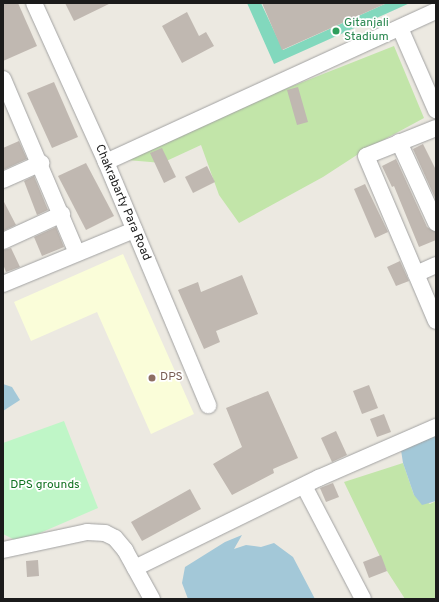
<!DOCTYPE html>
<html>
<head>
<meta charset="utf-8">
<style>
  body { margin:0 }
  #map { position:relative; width:439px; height:602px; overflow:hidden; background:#ece9e1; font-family:Overpass,sans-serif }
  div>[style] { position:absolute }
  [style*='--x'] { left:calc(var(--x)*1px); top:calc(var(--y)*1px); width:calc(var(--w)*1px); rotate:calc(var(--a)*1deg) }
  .education>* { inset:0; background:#fafdd9 }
  .grass>* { inset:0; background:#c2e5a9 }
  .park>* { inset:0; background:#bff6c7 }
  .pitch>* { inset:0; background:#82d8bd }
  .water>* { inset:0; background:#a3c8d8 }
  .building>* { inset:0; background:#c0b8b1 }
  .roads { filter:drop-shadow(0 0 1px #a2a2a2) drop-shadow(0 0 1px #a2a2a2) }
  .minor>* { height:16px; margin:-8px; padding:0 8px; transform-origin:8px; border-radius:8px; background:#fff }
  .dots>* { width:11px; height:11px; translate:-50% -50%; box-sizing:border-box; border:2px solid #fff; border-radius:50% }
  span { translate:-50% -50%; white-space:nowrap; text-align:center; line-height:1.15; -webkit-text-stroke:3.5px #fff; paint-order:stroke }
  .leisure-label { font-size:12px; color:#27864d }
  .left { translate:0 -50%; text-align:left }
  .street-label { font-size:12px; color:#1b1b1b }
  .education-label { font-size:12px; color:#785e54 }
  .park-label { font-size:12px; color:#107220 }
  .frame { position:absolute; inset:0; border:4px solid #1b1b1b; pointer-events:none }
</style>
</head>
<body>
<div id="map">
  <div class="education">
    <div style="clip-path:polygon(123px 254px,194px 414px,151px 434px,97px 312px,31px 341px,14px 302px)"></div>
  </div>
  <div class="grass">
    <div style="clip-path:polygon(394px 46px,424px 118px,363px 151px,323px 177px,239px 223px,219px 195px,201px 145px,162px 163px,127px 160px,280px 91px)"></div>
    <div style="clip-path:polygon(403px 463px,414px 495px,430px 504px,436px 501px,436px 599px,405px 599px,387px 571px,344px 482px)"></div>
  </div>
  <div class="park">
    <div style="clip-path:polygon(64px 421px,98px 508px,19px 542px,3px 534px,3px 443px)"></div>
  </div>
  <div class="pitch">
    <div style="clip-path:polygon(247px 3px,261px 3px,283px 50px,387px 3px,410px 3px,274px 64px)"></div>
  </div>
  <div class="water">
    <div style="clip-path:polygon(3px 384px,12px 387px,20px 400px,3px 411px)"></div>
    <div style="clip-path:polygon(436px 434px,436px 501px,422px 505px,414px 495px,403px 463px,401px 450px)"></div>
    <div style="clip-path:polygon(242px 535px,234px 549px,246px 545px,261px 547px,274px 543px,293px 557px,315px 599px,188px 599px,182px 583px,185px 567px,225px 542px)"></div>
  </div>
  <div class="building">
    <div style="clip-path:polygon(3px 3px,18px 3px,37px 46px,3px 61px)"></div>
    <div style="clip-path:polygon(65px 3px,111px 3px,74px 21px)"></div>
    <div style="clip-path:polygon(262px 3px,387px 3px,282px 50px)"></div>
    <div style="clip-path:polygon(187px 12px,199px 36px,206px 32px,214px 46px,182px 63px,162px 26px)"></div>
    <div style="clip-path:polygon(54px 82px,78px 137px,52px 148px,27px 93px)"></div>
    <div style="clip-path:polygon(298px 87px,308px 122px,297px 125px,287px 90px)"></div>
    <div style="clip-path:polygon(19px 141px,27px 159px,3px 170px,3px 148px)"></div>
    <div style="clip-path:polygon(423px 144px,436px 170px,436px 200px,413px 149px)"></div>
    <div style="clip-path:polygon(162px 148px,176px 177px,164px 183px,150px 153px)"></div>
    <div style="clip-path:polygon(396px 159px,427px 227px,436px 232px,436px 240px,419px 247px,394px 186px,392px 187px,382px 166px)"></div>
    <div style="clip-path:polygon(86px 163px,114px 216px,86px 230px,58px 176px)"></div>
    <div style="clip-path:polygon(207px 166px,215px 182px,193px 193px,185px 177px)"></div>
    <div style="clip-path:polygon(34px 176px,48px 210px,37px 215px,24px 181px)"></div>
    <div style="clip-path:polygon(365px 184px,388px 232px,375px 238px,354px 189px)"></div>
    <div style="clip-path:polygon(3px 200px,16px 225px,3px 231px)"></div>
    <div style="clip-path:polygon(56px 227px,64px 247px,42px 256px,34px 237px)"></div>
    <div style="clip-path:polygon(11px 248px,20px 267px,6px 272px,3px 264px,3px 250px)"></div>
    <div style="clip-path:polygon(400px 261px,409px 281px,396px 286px,387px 267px)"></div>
    <div style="clip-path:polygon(242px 275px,258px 314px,216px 331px,220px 342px,204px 349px,178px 290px,198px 282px,201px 292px)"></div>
    <div style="clip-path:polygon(369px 385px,378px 408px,362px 414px,353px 391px)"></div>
    <div style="clip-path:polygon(268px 391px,298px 458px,273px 469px,274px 473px,232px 495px,213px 464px,242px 447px,226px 408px)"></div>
    <div style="clip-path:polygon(384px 414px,391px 432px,377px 437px,370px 419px)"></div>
    <div style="clip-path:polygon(336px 431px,347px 455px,332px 462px,321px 438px)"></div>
    <div style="clip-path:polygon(333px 483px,339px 497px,326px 502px,320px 488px)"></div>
    <div style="clip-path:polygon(190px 489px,201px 509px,142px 541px,131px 522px)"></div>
    <div style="clip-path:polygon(381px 555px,387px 571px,369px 578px,363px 562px)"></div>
    <div style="clip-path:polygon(38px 560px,39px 576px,27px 577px,26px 561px)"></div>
  </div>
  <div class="roads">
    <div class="minor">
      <div style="--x:34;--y:3;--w:175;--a:65.6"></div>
      <div style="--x:106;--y:162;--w:264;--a:67.2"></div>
      <div style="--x:400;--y:28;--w:90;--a:66.3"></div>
      <div style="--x:3;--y:79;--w:189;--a:67"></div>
      <div style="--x:436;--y:128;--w:75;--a:158.2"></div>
      <div style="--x:366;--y:156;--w:179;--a:67"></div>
      <div style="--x:399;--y:142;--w:89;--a:65.4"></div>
      <div style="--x:106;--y:162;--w:363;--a:-24.6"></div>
      <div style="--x:3;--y:180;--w:42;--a:-24.1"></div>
      <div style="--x:3;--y:241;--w:65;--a:-24.6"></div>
      <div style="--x:416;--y:274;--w:22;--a:-24"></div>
      <div style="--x:3;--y:284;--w:142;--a:-22.4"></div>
      <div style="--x:304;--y:486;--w:127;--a:62.4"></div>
      <div style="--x:3;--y:550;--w:86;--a:-12.1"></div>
      <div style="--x:87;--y:532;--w:18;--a:3"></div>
      <div style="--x:105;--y:533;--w:11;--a:27"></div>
      <div style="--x:115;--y:538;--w:16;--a:50"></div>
      <div style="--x:125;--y:550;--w:56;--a:61.1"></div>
      <div style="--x:135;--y:568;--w:205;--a:-26.1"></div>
      <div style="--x:319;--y:478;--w:128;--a:-23.6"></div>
    </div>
  </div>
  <div class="dots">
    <div style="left:336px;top:31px;background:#2e9e5b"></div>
    <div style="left:152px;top:378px;background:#8d6e63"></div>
  </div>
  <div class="leisure-label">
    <span class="left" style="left:344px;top:31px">Gitanjali<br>Stadium</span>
  </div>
  <div class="street-label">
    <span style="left:122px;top:203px;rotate:67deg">Chakrabarty Para Road</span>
  </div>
  <div class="education-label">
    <span class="left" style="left:160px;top:378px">DPS</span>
  </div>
  <div class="park-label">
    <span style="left:45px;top:486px">DPS grounds</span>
  </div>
  <div class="frame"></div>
</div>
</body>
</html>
